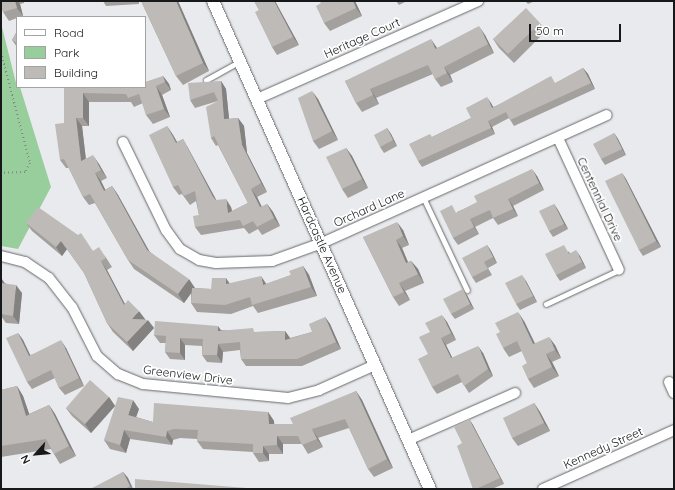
<!DOCTYPE html>
<html>
<head>
<meta charset="utf-8">
<style>
  body { margin:0 }
  #map { position:relative; width:675px; height:490px; overflow:hidden; background:#e9eaed; font-family:Quicksand,sans-serif }
  div>[style] { position:absolute }
  [style*='--x'] { left:calc(var(--x)*1px); top:calc(var(--y)*1px); width:calc(var(--w)*1px); rotate:calc(var(--a)*1deg) }
  .green>* { inset:0; background:#98ce9c }
  .path>* { height:2px; margin-top:-1px; transform-origin:0; background:repeating-linear-gradient(90deg,#848587 0 1px,transparent 0 4px) }
  .roads { filter:drop-shadow(0 0 1px #666769) drop-shadow(0 0 1px #666769) }
  .service>* { height:5px; margin:-2.5px; padding:0 2.5px; transform-origin:2.5px; border-radius:2.5px; background:#fff }
  .minor>* { height:10px; margin:-5px; padding:0 5px; transform-origin:5px; border-radius:5px; background:#fff }
  .tertiary>* { height:12px; margin:-6px; padding:0 6px; transform-origin:6px; border-radius:6px; background:#fff }
  .wall>* { inset:0; background:#a3a09e }
  .shaded-wall>* { inset:0; background:#848281 }
  .building>* { inset:0; background:#bdbab8 }
  span { translate:-50% -50%; white-space:nowrap; text-align:center; line-height:1.15; -webkit-text-stroke:3.5px #fff; paint-order:stroke }
  .street-label { font-size:12px; color:#171819 }
  .frame { position:absolute; inset:0; border:2px solid #171819; pointer-events:none }
  .legend { position:absolute; left:16px; top:16px; width:130px; height:72px; box-sizing:border-box; background:#fff; border:1px solid #a2a3a3; margin:0; padding:5px 7px; list-style:none; font-size:12px; color:#171819 }
  .legend li { display:flex; align-items:center; gap:8px; height:20px }
  .legend b { width:20px; border:1px solid #a2a3a3 }
  .north { position:absolute; left:16px; top:434px; width:40px; height:40px; -webkit-text-stroke:3px #fff; paint-order:stroke; rotate:243deg; font-size:11px; font-weight:700; line-height:16px; text-align:center; color:#171819 }
  .north::after { content:''; display:block; margin:auto; width:14px; height:18px; background:#171819; clip-path:polygon(50% 0,100% 100%,50% 72%,0 100%) }
  .scale { position:absolute; left:529px; top:24px; width:92px; height:18px; box-sizing:border-box; border:2px solid #171819; border-top:0; padding-left:5px; font-size:12px; line-height:14px; white-space:nowrap; color:#171819; -webkit-text-stroke:3px #fff; paint-order:stroke }
</style>
</head>
<body>
<div id="map">
  <div class="green">
    <div style="clip-path:polygon(1px 23px,17px 87px,20px 87px,51px 187px,18px 249px,1px 246px)"></div>
  </div>
  <div class="path">
    <div style="--x:1;--y:52;--w:115;--a:75.4"></div>
    <div style="--x:30;--y:163;--w:10;--a:119"></div>
    <div style="--x:25;--y:172;--w:24;--a:178"></div>
  </div>
  <div class="roads">
    <div class="service">
      <div style="--x:206;--y:80;--w:38;--a:-29"></div>
      <div style="--x:423;--y:197;--w:103;--a:64.7"></div>
      <div style="--x:546;--y:304;--w:81;--a:-25"></div>
    </div>
    <div class="minor">
      <div style="--x:257;--y:99;--w:242;--a:-23.9"></div>
      <div style="--x:558;--y:138;--w:145;--a:65.2"></div>
      <div style="--x:123;--y:142;--w:98;--a:64"></div>
      <div style="--x:166;--y:230;--w:24;--a:54"></div>
      <div style="--x:180;--y:249;--w:22;--a:30"></div>
      <div style="--x:199;--y:260;--w:17;--a:10"></div>
      <div style="--x:216;--y:263;--w:56;--a:-2"></div>
      <div style="--x:272;--y:261;--w:53;--a:-19.8"></div>
      <div style="--x:322;--y:243;--w:312;--a:-24.2"></div>
      <div style="--x:1;--y:256;--w:25;--a:14"></div>
      <div style="--x:25;--y:262;--w:29;--a:34"></div>
      <div style="--x:49;--y:278;--w:37;--a:52"></div>
      <div style="--x:72;--y:307;--w:55;--a:63"></div>
      <div style="--x:97;--y:356;--w:28;--a:41"></div>
      <div style="--x:118;--y:374;--w:27;--a:22"></div>
      <div style="--x:143;--y:384;--w:146;--a:5.5"></div>
      <div style="--x:288;--y:398;--w:32;--a:-14"></div>
      <div style="--x:319;--y:390;--w:61;--a:-24.1"></div>
      <div style="--x:669;--y:382;--w:12;--a:66"></div>
      <div style="--x:408;--y:440;--w:117;--a:-23.7"></div>
      <div style="--x:543;--y:489;--w:144;--a:-24.2"></div>
    </div>
    <div class="tertiary">
      <div style="--x:213;--y:1;--w:534;--a:66.03"></div>
    </div>
  </div>
  <div class="wall">
    <div style="clip-path:polygon(1px 1px,24px 1px,24px 3px,20px 4px,23px 16px,17px 17px,17px 18px,9px 21px,3px 12px)"></div>
    <div style="clip-path:polygon(103px 1px,139px 1px,139px 4px,106px 6px)"></div>
    <div style="clip-path:polygon(141px 1px,178px 1px,209px 71px,183px 85px,176px 76px)"></div>
    <div style="clip-path:polygon(254px 1px,275px 1px,299px 45px,277px 55px,272px 47px,259px 10px)"></div>
    <div style="clip-path:polygon(320px 1px,355px 1px,362px 16px,330px 31px,324px 23px,321px 3px)"></div>
    <div style="clip-path:polygon(396px 1px,407px 1px,399px 5px)"></div>
    <div style="clip-path:polygon(525px 1px,535px 1px,528px 4px)"></div>
    <div style="clip-path:polygon(540px 23px,546px 31px,514px 63px,499px 48px,493px 39px)"></div>
    <div style="clip-path:polygon(17px 31px,17px 47px,12px 40px)"></div>
    <div style="clip-path:polygon(485px 35px,494px 53px,450px 75px,453px 82px,441px 87px,435px 79px,433px 74px,376px 98px,379px 104px,362px 112px,356px 103px,345px 81px,437px 48px)"></div>
    <div style="clip-path:polygon(583px 68px,588px 74px,595px 89px,514px 126px,509px 118px,492px 127px,495px 134px,422px 167px,418px 161px,432px 137px,471px 118px,491px 103px,493px 107px,556px 83px)"></div>
    <div style="clip-path:polygon(163px 76px,169px 84px,171px 90px,162px 95px,170px 117px,153px 124px,146px 115px,143px 103px,134px 107px,131px 102px,89px 102px,89px 126px,82px 126px,86px 159px,99px 164px,107px 178px,101px 181px,105px 190px,112px 186px,118px 195px,149px 251px,195px 288px,194px 288px,211px 289px,229px 283px,266px 284px,291px 275px,303px 266px,309px 275px,317px 296px,258px 313px,253px 306px,231px 314px,197px 312px,191px 303px,191px 293px,184px 303px,134px 269px,128px 260px,95px 203px,89px 205px,83px 197px,69px 168px,66px 168px,60px 160px,64px 123px,64px 87px,145px 87px)"></div>
    <div style="clip-path:polygon(221px 81px,226px 89px,229px 119px,238px 118px,244px 126px,247px 153px,267px 192px,257px 197px,262px 207px,267px 204px,273px 212px,280px 226px,262px 235px,258px 229px,249px 234px,244px 228px,201px 235px,195px 227px,199px 215px,196px 201px,190px 205px,182px 194px,179px 195px,173px 187px,167px 126px,173px 135px,177px 142px,183px 139px,188px 148px,216px 200px,231px 207px,232px 211px,248px 203px,218px 145px,216px 146px,211px 138px,218px 101px,195px 108px,190px 100px)"></div>
    <div style="clip-path:polygon(318px 99px,338px 140px,319px 149px,313px 141px)"></div>
    <div style="clip-path:polygon(387px 128px,391px 134px,397px 146px,384px 153px,380px 147px)"></div>
    <div style="clip-path:polygon(614px 133px,618px 139px,626px 155px,605px 165px,601px 159px)"></div>
    <div style="clip-path:polygon(346px 148px,352px 156px,368px 188px,348px 198px,342px 189px)"></div>
    <div style="clip-path:polygon(622px 173px,626px 179px,661px 247px,643px 256px,639px 250px)"></div>
    <div style="clip-path:polygon(537px 176px,544px 190px,513px 206px,518px 216px,498px 225px,493px 218px,475px 227px,479px 234px,458px 245px,453px 238px,457px 212px)"></div>
    <div style="clip-path:polygon(554px 204px,558px 210px,568px 229px,553px 237px,549px 231px)"></div>
    <div style="clip-path:polygon(26px 223px,105px 256px,112px 267px,107px 270px,125px 304px,145px 319px,154px 328px,133px 351px,113px 332px,107px 323px,84px 273px,67px 249px,62px 256px,32px 231px)"></div>
    <div style="clip-path:polygon(403px 230px,409px 245px,402px 248px,408px 262px,411px 261px,418px 269px,424px 283px,405px 291px,410px 300px,399px 306px,393px 297px,363px 237px)"></div>
    <div style="clip-path:polygon(487px 245px,491px 251px,497px 263px,488px 268px,492px 275px,476px 283px,472px 277px)"></div>
    <div style="clip-path:polygon(568px 251px,570px 253px,580px 256px,586px 268px,560px 281px,556px 275px)"></div>
    <div style="clip-path:polygon(1px 278px,5px 283px,22px 293px,19px 324px,6px 323px,1px 316px)"></div>
    <div style="clip-path:polygon(526px 281px,537px 302px,520px 310px,516px 304px)"></div>
    <div style="clip-path:polygon(463px 289px,467px 295px,474px 309px,455px 319px,451px 314px)"></div>
    <div style="clip-path:polygon(325px 317px,330px 324px,341px 349px,302px 366px,246px 366px,241px 359px,240px 350px,223px 352px,222px 363px,207px 362px,202px 355px,202px 346px,185px 345px,185px 360px,170px 359px,165px 352px,166px 343px,160px 343px,154px 335px,221px 330px,256px 332px,285px 331px,290px 338px,312px 332px)"></div>
    <div style="clip-path:polygon(524px 321px,535px 343px,555px 345px,561px 358px,552px 362px,559px 376px,534px 388px,528px 379px,527px 363px,522px 351px,509px 357px,503px 348px)"></div>
    <div style="clip-path:polygon(447px 322px,456px 340px,446px 345px,452px 358px,483px 353px,493px 376px,469px 393px,462px 382px,437px 394px,432px 387px,428px 354px,430px 332px)"></div>
    <div style="clip-path:polygon(18px 333px,23px 340px,30px 355px,66px 348px,84px 386px,65px 395px,59px 388px,55px 378px,32px 389px,27px 382px)"></div>
    <div style="clip-path:polygon(17px 386px,23px 396px,29px 414px,49px 405px,55px 414px,76px 456px,60px 464px,51px 449px,1px 457px,1px 390px)"></div>
    <div style="clip-path:polygon(356px 391px,362px 400px,393px 468px,374px 477px,368px 469px,349px 428px,318px 438px,323px 447px,308px 454px,302px 444px,283px 444px,283px 454px,269px 454px,269px 461px,259px 462px,253px 453px,253px 452px,203px 449px,197px 441px,197px 439px,180px 438px,173px 440px,172px 445px,130px 439px,126px 453px,110px 449px,104px 440px,139px 409px,136px 417px,153px 422px,268px 412px,274px 421px,274px 424px,293px 424px)"></div>
    <div style="clip-path:polygon(109px 397px,115px 406px,91px 433px,72px 416px,66px 408px)"></div>
    <div style="clip-path:polygon(534px 403px,540px 412px,550px 431px,518px 446px,512px 438px)"></div>
    <div style="clip-path:polygon(469px 419px,473px 425px,504px 484px,492px 489px,473px 489px,462px 443px)"></div>
    <div style="clip-path:polygon(123px 472px,128px 478px,133px 489px,93px 489px)"></div>
  </div>
  <div class="shaded-wall">
    <div style="clip-path:polygon(15px 1px,18px 1px,20px 4px,23px 16px,17px 8px)"></div>
    <div style="clip-path:polygon(176px 1px,178px 1px,209px 71px,203px 63px)"></div>
    <div style="clip-path:polygon(274px 1px,275px 1px,299px 45px,293px 37px)"></div>
    <div style="clip-path:polygon(353px 1px,355px 1px,362px 16px,356px 8px)"></div>
    <div style="clip-path:polygon(479px 26px,485px 35px,494px 53px,488px 44px)"></div>
    <div style="clip-path:polygon(431px 39px,437px 48px,441px 57px,435px 49px)"></div>
    <div style="clip-path:polygon(444px 67px,450px 75px,453px 82px,447px 73px)"></div>
    <div style="clip-path:polygon(583px 68px,588px 74px,595px 89px,591px 83px)"></div>
    <div style="clip-path:polygon(163px 76px,169px 84px,171px 90px,165px 82px)"></div>
    <div style="clip-path:polygon(221px 81px,226px 89px,230px 128px,224px 119px)"></div>
    <div style="clip-path:polygon(156px 86px,162px 95px,170px 117px,164px 109px)"></div>
    <div style="clip-path:polygon(370px 89px,376px 98px,379px 104px,373px 95px)"></div>
    <div style="clip-path:polygon(312px 91px,318px 99px,338px 140px,332px 131px)"></div>
    <div style="clip-path:polygon(83px 93px,89px 102px,89px 126px,83px 118px)"></div>
    <div style="clip-path:polygon(487px 97px,491px 103px,497px 114px,492px 108px)"></div>
    <div style="clip-path:polygon(76px 118px,82px 126px,87px 170px,81px 161px)"></div>
    <div style="clip-path:polygon(238px 118px,244px 126px,247px 153px,267px 192px,261px 183px,242px 145px)"></div>
    <div style="clip-path:polygon(488px 121px,492px 127px,495px 134px,491px 128px)"></div>
    <div style="clip-path:polygon(167px 126px,173px 135px,182px 151px,176px 143px)"></div>
    <div style="clip-path:polygon(387px 128px,391px 134px,397px 146px,393px 140px)"></div>
    <div style="clip-path:polygon(614px 133px,618px 139px,626px 155px,622px 149px)"></div>
    <div style="clip-path:polygon(183px 139px,188px 148px,219px 205px,213px 197px)"></div>
    <div style="clip-path:polygon(346px 148px,352px 156px,368px 188px,362px 179px)"></div>
    <div style="clip-path:polygon(93px 155px,99px 164px,107px 178px,101px 170px)"></div>
    <div style="clip-path:polygon(532px 169px,537px 176px,544px 190px,539px 183px)"></div>
    <div style="clip-path:polygon(95px 173px,101px 181px,110px 199px,104px 191px)"></div>
    <div style="clip-path:polygon(622px 173px,626px 179px,661px 247px,656px 241px)"></div>
    <div style="clip-path:polygon(112px 186px,118px 195px,153px 258px,147px 250px)"></div>
    <div style="clip-path:polygon(251px 189px,257px 197px,266px 216px,260px 207px)"></div>
    <div style="clip-path:polygon(226px 199px,231px 207px,234px 221px,228px 213px)"></div>
    <div style="clip-path:polygon(508px 199px,513px 206px,518px 216px,513px 209px)"></div>
    <div style="clip-path:polygon(267px 204px,273px 212px,280px 226px,274px 218px)"></div>
    <div style="clip-path:polygon(554px 204px,558px 210px,568px 229px,564px 224px)"></div>
    <div style="clip-path:polygon(470px 219px,475px 227px,479px 234px,474px 227px)"></div>
    <div style="clip-path:polygon(397px 222px,403px 230px,409px 245px,403px 236px)"></div>
    <div style="clip-path:polygon(396px 240px,402px 248px,412px 272px,406px 263px)"></div>
    <div style="clip-path:polygon(61px 241px,67px 249px,62px 256px,56px 247px)"></div>
    <div style="clip-path:polygon(487px 245px,491px 251px,497px 263px,493px 257px)"></div>
    <div style="clip-path:polygon(576px 250px,580px 256px,586px 268px,582px 262px)"></div>
    <div style="clip-path:polygon(101px 261px,107px 270px,130px 314px,124px 305px)"></div>
    <div style="clip-path:polygon(411px 261px,418px 269px,424px 283px,418px 274px)"></div>
    <div style="clip-path:polygon(303px 266px,309px 275px,317px 296px,311px 287px)"></div>
    <div style="clip-path:polygon(522px 275px,526px 281px,537px 302px,533px 296px)"></div>
    <div style="clip-path:polygon(261px 276px,267px 285px,263px 285px)"></div>
    <div style="clip-path:polygon(1px 278px,5px 284px,1px 287px)"></div>
    <div style="clip-path:polygon(226px 278px,232px 287px,226px 284px)"></div>
    <div style="clip-path:polygon(189px 279px,195px 288px,184px 303px,178px 294px)"></div>
    <div style="clip-path:polygon(399px 283px,405px 291px,410px 300px,404px 292px)"></div>
    <div style="clip-path:polygon(16px 285px,22px 293px,19px 324px,13px 316px)"></div>
    <div style="clip-path:polygon(463px 289px,467px 295px,474px 309px,470px 304px)"></div>
    <div style="clip-path:polygon(139px 311px,145px 319px,132px 319px)"></div>
    <div style="clip-path:polygon(518px 312px,524px 321px,539px 353px,533px 344px)"></div>
    <div style="clip-path:polygon(442px 315px,447px 322px,456px 340px,451px 333px)"></div>
    <div style="clip-path:polygon(325px 317px,330px 324px,341px 349px,336px 342px)"></div>
    <div style="clip-path:polygon(148px 320px,154px 328px,133px 351px,127px 342px)"></div>
    <div style="clip-path:polygon(218px 326px,223px 333px,218px 331px)"></div>
    <div style="clip-path:polygon(285px 331px,290px 338px,290px 347px,285px 340px)"></div>
    <div style="clip-path:polygon(18px 333px,23px 340px,34px 363px,29px 356px)"></div>
    <div style="clip-path:polygon(549px 337px,555px 345px,561px 358px,555px 350px)"></div>
    <div style="clip-path:polygon(180px 338px,185px 345px,185px 360px,180px 353px)"></div>
    <div style="clip-path:polygon(441px 338px,446px 345px,456px 365px,451px 358px)"></div>
    <div style="clip-path:polygon(61px 340px,66px 348px,84px 386px,79px 378px)"></div>
    <div style="clip-path:polygon(218px 344px,223px 352px,222px 363px,217px 355px)"></div>
    <div style="clip-path:polygon(478px 346px,483px 353px,493px 376px,488px 369px)"></div>
    <div style="clip-path:polygon(546px 354px,552px 362px,559px 376px,552px 367px)"></div>
    <div style="clip-path:polygon(17px 386px,23px 396px,33px 425px,26px 416px)"></div>
    <div style="clip-path:polygon(356px 391px,362px 400px,393px 468px,387px 459px)"></div>
    <div style="clip-path:polygon(109px 397px,115px 406px,91px 433px,85px 424px)"></div>
    <div style="clip-path:polygon(133px 400px,139px 409px,134px 423px,128px 415px)"></div>
    <div style="clip-path:polygon(534px 403px,540px 412px,550px 431px,544px 423px)"></div>
    <div style="clip-path:polygon(49px 405px,55px 414px,76px 456px,69px 446px)"></div>
    <div style="clip-path:polygon(268px 412px,274px 421px,275px 433px,269px 424px)"></div>
    <div style="clip-path:polygon(469px 419px,473px 425px,504px 484px,500px 478px)"></div>
    <div style="clip-path:polygon(312px 429px,318px 438px,323px 447px,317px 439px)"></div>
    <div style="clip-path:polygon(124px 430px,130px 439px,126px 453px,120px 445px)"></div>
    <div style="clip-path:polygon(167px 431px,173px 440px,172px 445px,166px 437px)"></div>
    <div style="clip-path:polygon(277px 436px,283px 444px,283px 454px,277px 445px)"></div>
    <div style="clip-path:polygon(263px 446px,269px 454px,269px 461px,263px 453px)"></div>
    <div style="clip-path:polygon(123px 472px,128px 478px,133px 489px,130px 486px)"></div>
  </div>
  <div class="building">
    <div style="clip-path:polygon(1px 1px,15px 1px,17px 8px,3px 12px,1px 7px)"></div>
    <div style="clip-path:polygon(141px 1px,176px 1px,203px 63px,176px 76px)"></div>
    <div style="clip-path:polygon(254px 1px,274px 1px,293px 37px,272px 47px,255px 12px,259px 10px)"></div>
    <div style="clip-path:polygon(320px 1px,353px 1px,356px 8px,324px 23px,316px 6px,321px 3px)"></div>
    <div style="clip-path:polygon(526px 8px,540px 23px,508px 54px,493px 39px)"></div>
    <div style="clip-path:polygon(479px 26px,488px 44px,444px 67px,447px 73px,435px 79px,428px 65px,370px 89px,373px 95px,356px 103px,345px 81px,431px 39px,435px 49px)"></div>
    <div style="clip-path:polygon(17px 31px,17px 43px,12px 40px)"></div>
    <div style="clip-path:polygon(583px 68px,591px 83px,510px 120px,506px 112px,488px 121px,491px 128px,418px 161px,409px 144px,430px 134px,432px 137px,471px 118px,466px 108px,487px 97px,492px 108px,551px 76px,555px 83px)"></div>
    <div style="clip-path:polygon(163px 76px,165px 82px,156px 86px,164px 109px,146px 115px,139px 94px,128px 98px,126px 94px,83px 93px,83px 118px,76px 118px,81px 161px,93px 155px,101px 170px,95px 173px,104px 191px,112px 186px,147px 250px,189px 279px,178px 294px,128px 260px,90px 194px,83px 197px,64px 159px,60px 160px,55px 124px,64px 123px,64px 87px,145px 87px,145px 82px)"></div>
    <div style="clip-path:polygon(221px 81px,224px 119px,238px 118px,242px 145px,261px 183px,251px 189px,260px 207px,267px 204px,274px 218px,257px 227px,253px 221px,243px 226px,240px 220px,195px 227px,193px 216px,199px 215px,195px 191px,184px 196px,178px 185px,173px 187px,149px 135px,167px 126px,176px 143px,183px 139px,213px 197px,216px 200px,226px 199px,228px 213px,248px 203px,214px 136px,211px 138px,206px 107px,218px 101px,214px 92px,190px 100px,188px 83px)"></div>
    <div style="clip-path:polygon(312px 91px,332px 131px,313px 141px,298px 98px)"></div>
    <div style="clip-path:polygon(387px 128px,393px 140px,380px 147px,374px 135px)"></div>
    <div style="clip-path:polygon(614px 133px,622px 149px,601px 159px,593px 144px)"></div>
    <div style="clip-path:polygon(346px 148px,362px 179px,342px 189px,326px 157px)"></div>
    <div style="clip-path:polygon(532px 169px,539px 183px,508px 199px,513px 209px,493px 218px,490px 210px,470px 219px,474px 227px,453px 238px,440px 211px,452px 205px,456px 213px,477px 202px,474px 196px)"></div>
    <div style="clip-path:polygon(622px 173px,656px 241px,639px 250px,605px 181px)"></div>
    <div style="clip-path:polygon(554px 204px,564px 224px,549px 231px,539px 211px)"></div>
    <div style="clip-path:polygon(38px 207px,78px 235px,81px 233px,93px 251px,99px 247px,106px 258px,101px 261px,124px 305px,128px 300px,139px 311px,132px 319px,148px 320px,127px 342px,107px 323px,84px 273px,61px 241px,56px 247px,26px 223px)"></div>
    <div style="clip-path:polygon(397px 222px,403px 236px,396px 240px,406px 263px,411px 261px,418px 274px,399px 283px,404px 292px,393px 297px,363px 237px)"></div>
    <div style="clip-path:polygon(487px 245px,493px 257px,484px 262px,488px 269px,472px 277px,462px 258px)"></div>
    <div style="clip-path:polygon(564px 245px,569px 254px,576px 250px,582px 262px,556px 275px,545px 254px)"></div>
    <div style="clip-path:polygon(303px 266px,311px 287px,252px 305px,250px 297px,225px 305px,191px 303px,192px 288px,211px 289px,212px 278px,226px 278px,226px 284px,261px 276px,263px 285px,291px 275px,289px 271px)"></div>
    <div style="clip-path:polygon(522px 275px,533px 296px,516px 304px,505px 283px)"></div>
    <div style="clip-path:polygon(1px 283px,16px 285px,13px 316px,1px 314px)"></div>
    <div style="clip-path:polygon(463px 289px,470px 304px,451px 314px,443px 299px)"></div>
    <div style="clip-path:polygon(518px 312px,533px 344px,549px 337px,555px 350px,546px 354px,552px 367px,528px 379px,522px 366px,527px 363px,517px 341px,503px 348px,496px 334px,500px 332px,495px 323px)"></div>
    <div style="clip-path:polygon(442px 315px,451px 333px,441px 338px,451px 358px,478px 346px,488px 369px,464px 386px,458px 374px,432px 387px,418px 359px,428px 354px,419px 337px,430px 332px,425px 323px)"></div>
    <div style="clip-path:polygon(325px 317px,336px 342px,297px 359px,241px 359px,240px 342px,218px 344px,217px 355px,202px 355px,203px 339px,180px 338px,180px 353px,165px 352px,166px 336px,154px 335px,155px 321px,218px 326px,218px 331px,253px 328px,254px 332px,285px 331px,285px 340px,312px 332px,309px 324px)"></div>
    <div style="clip-path:polygon(18px 333px,29px 356px,61px 340px,79px 378px,59px 388px,51px 370px,27px 382px,6px 338px)"></div>
    <div style="clip-path:polygon(90px 380px,109px 397px,85px 424px,66px 408px)"></div>
    <div style="clip-path:polygon(17px 386px,26px 416px,49px 405px,69px 446px,54px 454px,46px 439px,1px 446px,1px 390px)"></div>
    <div style="clip-path:polygon(356px 391px,387px 459px,368px 469px,345px 419px,312px 429px,317px 439px,302px 445px,298px 436px,277px 436px,277px 445px,263px 446px,263px 453px,253px 453px,253px 444px,197px 441px,198px 430px,174px 429px,167px 431px,166px 437px,124px 430px,120px 445px,104px 440px,118px 397px,133px 400px,128px 415px,153px 422px,154px 403px,268px 412px,269px 424px,293px 424px,290px 418px)"></div>
    <div style="clip-path:polygon(534px 403px,544px 423px,512px 438px,503px 418px)"></div>
    <div style="clip-path:polygon(469px 419px,500px 478px,476px 489px,473px 489px,457px 446px,462px 443px,454px 427px)"></div>
    <div style="clip-path:polygon(123px 472px,130px 486px,125px 489px,93px 489px,92px 488px)"></div>
    <div style="clip-path:polygon(135px 479px,259px 489px,135px 489px)"></div>
  </div>
  <div class="street-label">
    <span style="left:362px;top:38px;rotate:-24deg">Heritage Court</span>
    <span style="left:600px;top:199px;rotate:65deg">Centennial Drive</span>
    <span style="left:369px;top:208px;rotate:-24deg">Orchard Lane</span>
    <span style="left:322px;top:245px;rotate:66deg">Hardcastle Avenue</span>
    <span style="left:188px;top:375px;rotate:7deg">Greenview Drive</span>
    <span style="left:603px;top:448px;rotate:-24deg">Kennedy Street</span>
  </div>
  <div class="frame"></div>
  <ul class="legend">
  <li><b style="height:5px;background:#fff"></b>Road</li>
  <li><b style="height:11px;background:#98ce9c"></b>Park</li>
  <li><b style="height:11px;background:#bdbab8"></b>Building</li>
  </ul>
  <div class="north">N</div>
  <div class="scale">50 m</div>
</div>
</body>
</html>
